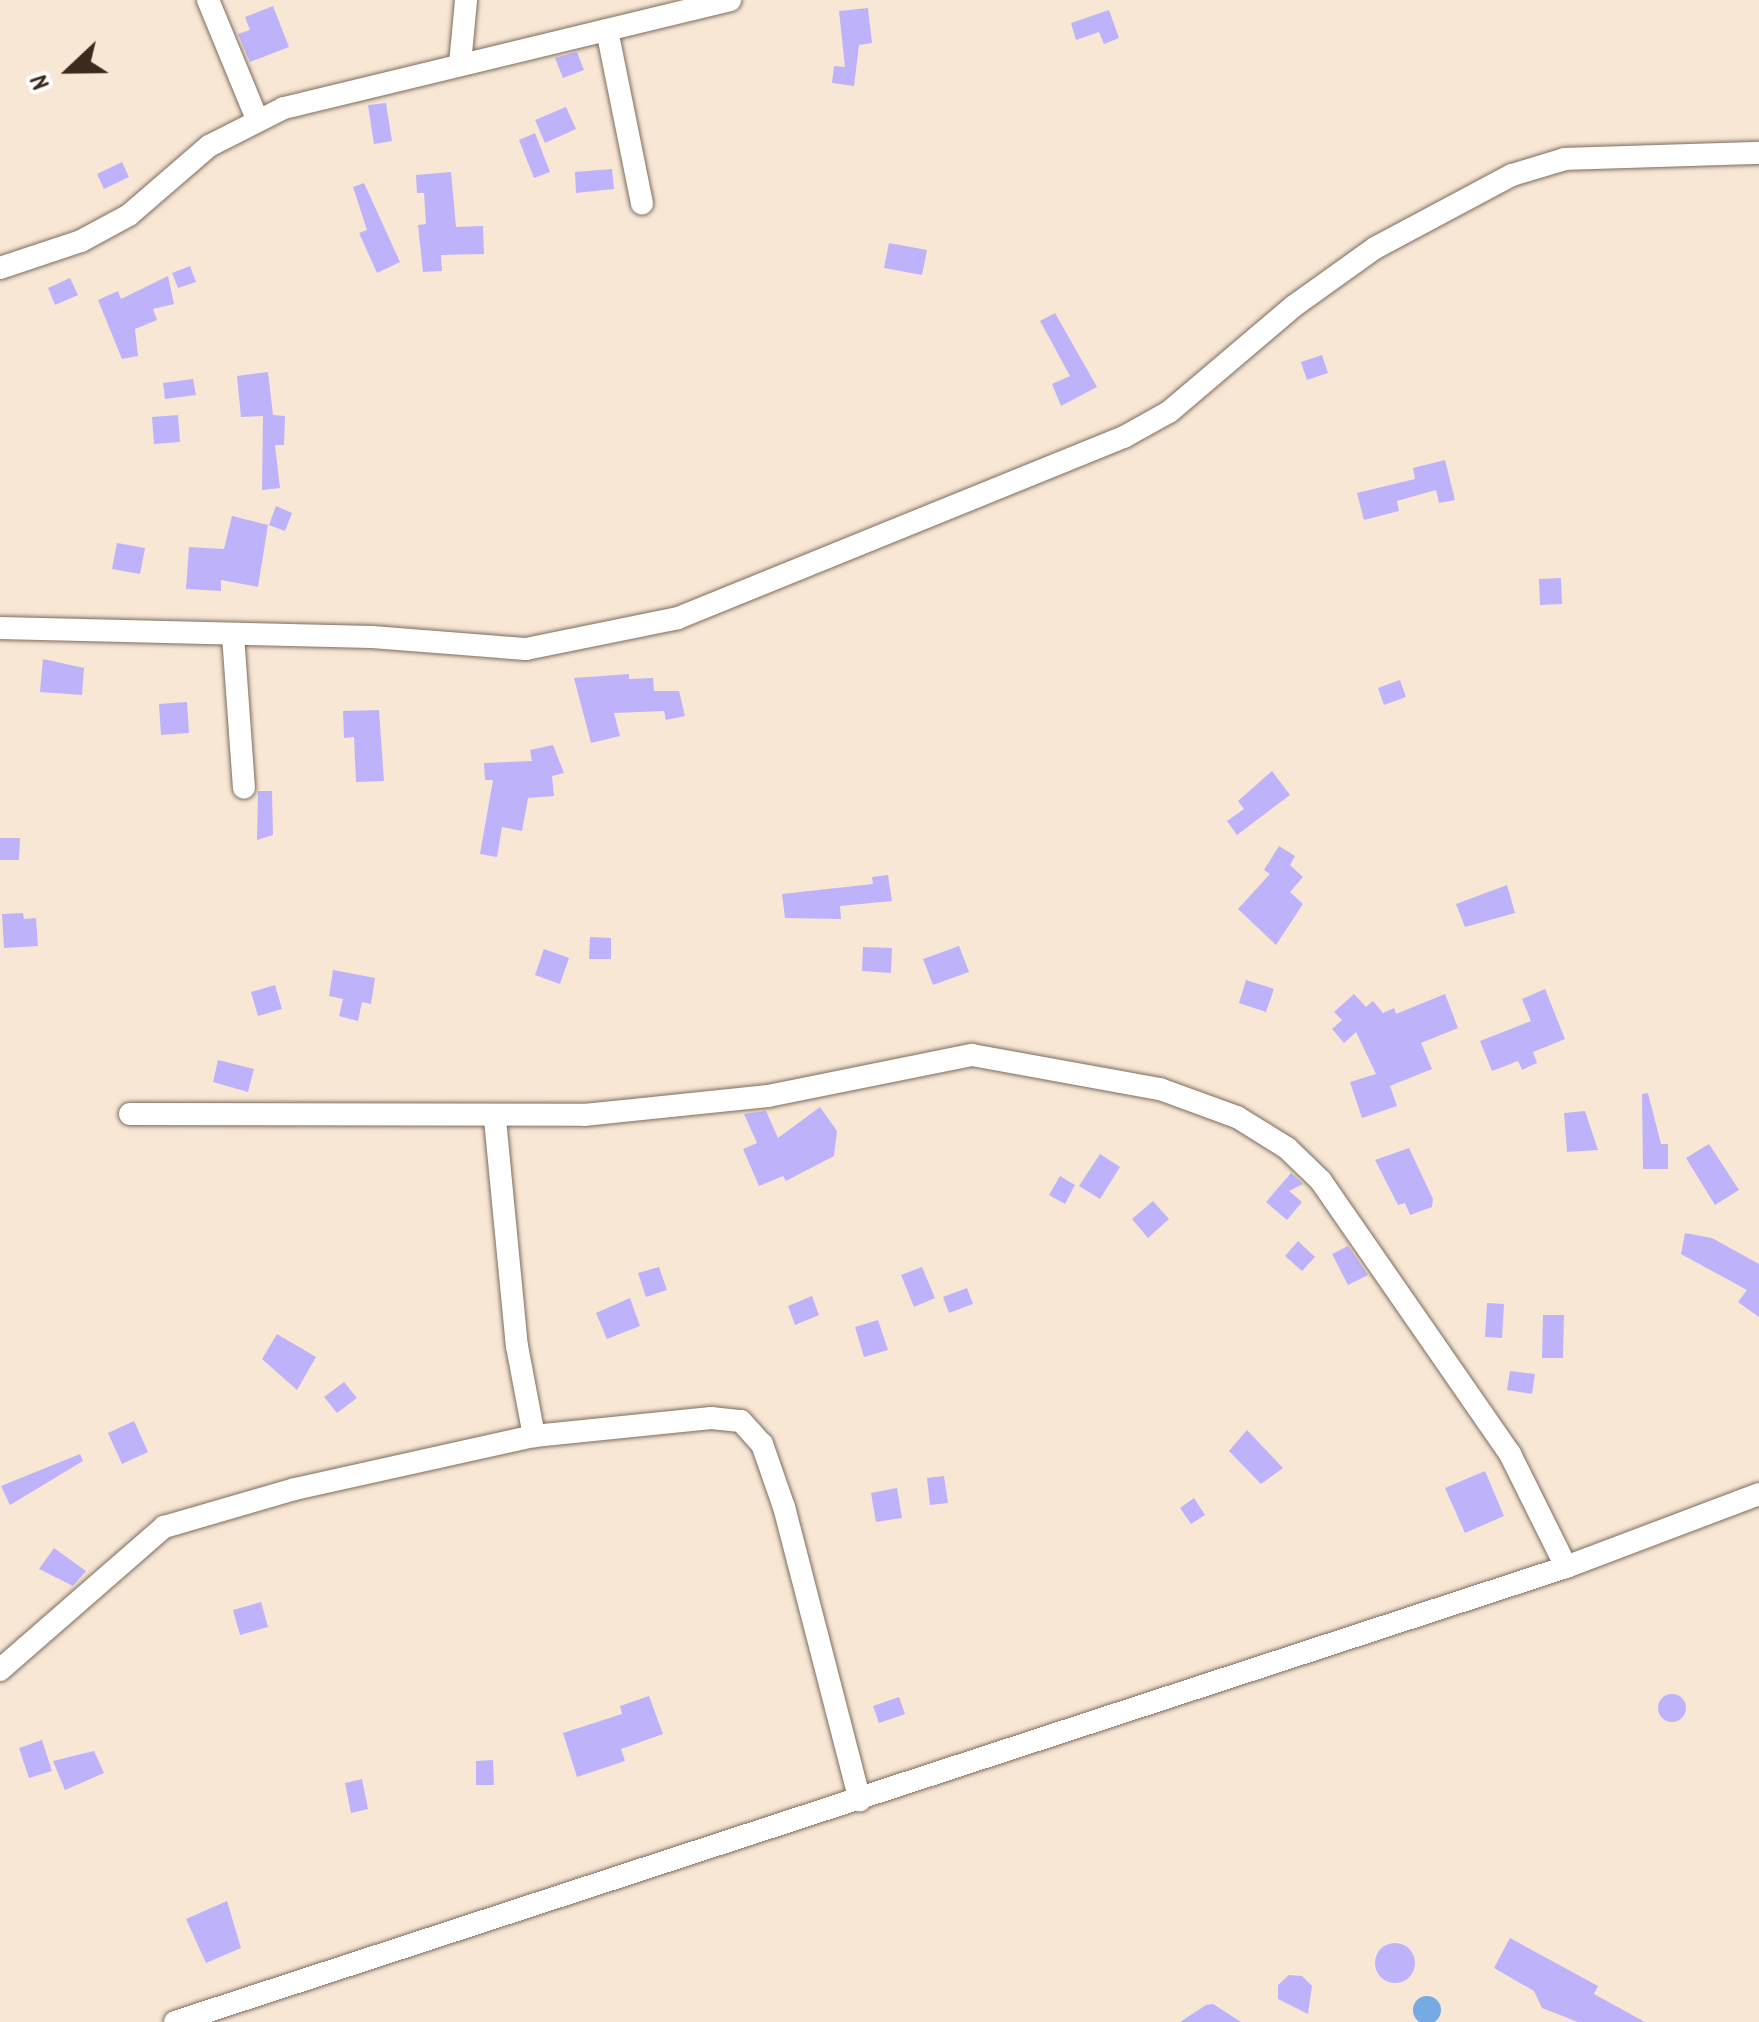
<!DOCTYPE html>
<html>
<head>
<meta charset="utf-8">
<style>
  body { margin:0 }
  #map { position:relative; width:1759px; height:2022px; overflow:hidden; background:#f8e7d5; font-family:Dekko,sans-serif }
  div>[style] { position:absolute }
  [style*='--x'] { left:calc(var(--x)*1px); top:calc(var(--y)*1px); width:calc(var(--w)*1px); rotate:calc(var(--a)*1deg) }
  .water>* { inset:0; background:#76aae2 }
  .round { border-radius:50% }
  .building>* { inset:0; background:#beb3fb }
  .roads { filter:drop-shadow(0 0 2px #7d6c5e) drop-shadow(0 0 2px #7d6c5e) }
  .minor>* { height:22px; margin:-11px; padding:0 11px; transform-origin:11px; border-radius:11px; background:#fff }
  span { translate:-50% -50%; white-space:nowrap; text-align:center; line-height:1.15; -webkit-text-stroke:8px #fff; paint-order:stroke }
  .north { position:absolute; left:20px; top:20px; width:100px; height:100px; -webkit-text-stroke:8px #fff; paint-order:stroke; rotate:248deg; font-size:28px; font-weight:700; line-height:40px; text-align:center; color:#3b2a1e }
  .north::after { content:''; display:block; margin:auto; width:35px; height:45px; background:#3b2a1e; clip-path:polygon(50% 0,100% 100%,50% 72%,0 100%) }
</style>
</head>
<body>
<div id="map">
  <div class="water">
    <div class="round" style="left:1413px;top:1996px;width:28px;height:28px"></div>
  </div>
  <div class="building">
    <div style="clip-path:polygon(273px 6px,289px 47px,250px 62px,238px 34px,250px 30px,245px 17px)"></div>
    <div style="clip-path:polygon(868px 8px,872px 43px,859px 45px,854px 86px,832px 83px,834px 66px,845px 67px,839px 11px)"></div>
    <div style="clip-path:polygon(1109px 10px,1119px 38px,1104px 44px,1099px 32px,1076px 40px,1071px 23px)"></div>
    <div style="clip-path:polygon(577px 52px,584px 70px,563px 78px,555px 58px)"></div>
    <div style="clip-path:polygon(386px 103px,392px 141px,374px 144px,368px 105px)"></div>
    <div style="clip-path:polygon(566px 107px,576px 129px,545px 143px,535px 120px)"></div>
    <div style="clip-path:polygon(535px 133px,550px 172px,534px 178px,519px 140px)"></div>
    <div style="clip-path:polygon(122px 162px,129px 177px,104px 189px,97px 174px)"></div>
    <div style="clip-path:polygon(612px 169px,614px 189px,576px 193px,575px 172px)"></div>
    <div style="clip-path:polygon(451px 172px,456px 227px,483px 226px,484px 254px,441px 255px,442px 271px,423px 272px,418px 225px,426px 224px,424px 193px,417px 193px,416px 175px)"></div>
    <div style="clip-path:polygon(364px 183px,400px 262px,377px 273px,359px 233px,367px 230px,353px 187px)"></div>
    <div style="clip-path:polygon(889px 243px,927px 250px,922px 275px,884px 268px)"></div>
    <div style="clip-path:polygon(190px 266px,196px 282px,178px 288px,172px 273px)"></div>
    <div style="clip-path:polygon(168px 276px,174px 304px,153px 309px,157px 320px,135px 329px,138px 356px,122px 359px,98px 300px,118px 291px,121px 299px)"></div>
    <div style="clip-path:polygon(70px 278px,78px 295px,55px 305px,48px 288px)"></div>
    <div style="clip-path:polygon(1055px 313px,1097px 387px,1061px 406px,1052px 384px,1070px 376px,1040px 321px)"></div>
    <div style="clip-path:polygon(1322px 355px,1328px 373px,1307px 380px,1301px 362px)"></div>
    <div style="clip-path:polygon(268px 372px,273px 415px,285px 416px,284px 445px,275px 445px,280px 488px,262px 490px,263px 416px,241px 417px,237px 376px)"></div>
    <div style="clip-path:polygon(193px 379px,196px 395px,165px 399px,163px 383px)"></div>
    <div style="clip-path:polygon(178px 415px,180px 442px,154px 444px,152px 417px)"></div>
    <div style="clip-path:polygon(1445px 460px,1455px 500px,1439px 503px,1436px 490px,1397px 501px,1399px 511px,1364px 520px,1357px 493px,1415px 479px,1413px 468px)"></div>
    <div style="clip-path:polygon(276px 506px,292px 513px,285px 531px,269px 525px)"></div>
    <div style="clip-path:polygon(232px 516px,268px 525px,258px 587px,221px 580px,221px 591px,186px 589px,189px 547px,224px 549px)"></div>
    <div style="clip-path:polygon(117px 543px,145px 548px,140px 574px,112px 569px)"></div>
    <div style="clip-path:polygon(1561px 578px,1562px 604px,1540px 605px,1539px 579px)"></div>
    <div style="clip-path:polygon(43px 659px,84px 668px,82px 695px,40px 692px)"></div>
    <div style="clip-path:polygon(629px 674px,629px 679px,653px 678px,654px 691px,679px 691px,685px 716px,666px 720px,664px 711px,614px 713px,620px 736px,591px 743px,574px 678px)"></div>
    <div style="clip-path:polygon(1400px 680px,1406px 697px,1384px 705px,1378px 688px)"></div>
    <div style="clip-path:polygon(187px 702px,189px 733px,161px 735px,159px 704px)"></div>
    <div style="clip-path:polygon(379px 710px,384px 781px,356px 782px,354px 737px,344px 738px,343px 711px)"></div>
    <div style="clip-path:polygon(553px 745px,564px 773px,552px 776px,554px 796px,528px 798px,522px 831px,502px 827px,497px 857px,480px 854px,493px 780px,485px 780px,484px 763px,532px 761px,530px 750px)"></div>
    <div style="clip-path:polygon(1272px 771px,1290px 795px,1237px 835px,1227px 821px,1244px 809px,1238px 801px)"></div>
    <div style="clip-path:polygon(258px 791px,272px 791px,273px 835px,257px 840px)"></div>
    <div style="clip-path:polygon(0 838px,20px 838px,19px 860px,0 860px)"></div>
    <div style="clip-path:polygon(1279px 846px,1295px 856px,1290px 865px,1303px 877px,1290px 892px,1303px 904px,1276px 945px,1238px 909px,1270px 874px,1264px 870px)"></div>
    <div style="clip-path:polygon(888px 875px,892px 901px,840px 906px,841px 919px,785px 918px,782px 894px,873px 884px,872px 877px)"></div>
    <div style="clip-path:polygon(1507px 885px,1515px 913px,1465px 927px,1456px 904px)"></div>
    <div style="clip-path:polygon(23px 913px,24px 919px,36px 918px,38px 946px,4px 948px,2px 914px)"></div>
    <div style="clip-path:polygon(590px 937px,611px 938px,611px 959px,589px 959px)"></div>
    <div style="clip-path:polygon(959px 946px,969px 972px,933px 985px,923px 959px)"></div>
    <div style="clip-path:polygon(863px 947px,892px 948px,891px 973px,862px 971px)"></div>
    <div style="clip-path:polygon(544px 949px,569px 958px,560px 984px,535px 975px)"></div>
    <div style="clip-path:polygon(333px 970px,375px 978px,371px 1004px,362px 1002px,358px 1021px,339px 1016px,343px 999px,329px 996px)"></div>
    <div style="clip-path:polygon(1246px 980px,1274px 989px,1266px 1012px,1239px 1003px)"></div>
    <div style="clip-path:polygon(275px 985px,282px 1009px,258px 1016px,251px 992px)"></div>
    <div style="clip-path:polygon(1545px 989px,1565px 1039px,1533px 1052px,1537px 1063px,1522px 1070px,1518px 1061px,1492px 1071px,1480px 1041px,1531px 1021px,1522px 999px)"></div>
    <div style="clip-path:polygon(1354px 994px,1366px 1007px,1373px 1001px,1383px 1013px,1394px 1008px,1396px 1014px,1445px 994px,1458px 1028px,1421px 1043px,1432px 1069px,1390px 1086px,1397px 1106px,1362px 1118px,1350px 1082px,1376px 1074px,1356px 1032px,1344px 1043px,1332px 1029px,1342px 1020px,1334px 1012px)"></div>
    <div style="clip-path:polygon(218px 1060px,254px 1069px,248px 1092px,213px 1082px)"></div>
    <div style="clip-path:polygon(1648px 1093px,1661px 1144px,1668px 1144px,1668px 1169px,1643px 1169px,1642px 1094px)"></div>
    <div style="clip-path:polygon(820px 1107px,837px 1131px,834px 1156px,786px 1181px,783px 1176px,759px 1186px,743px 1149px,757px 1143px,744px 1114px,766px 1111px,778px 1138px)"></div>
    <div style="clip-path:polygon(1585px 1111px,1598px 1150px,1567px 1152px,1564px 1113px)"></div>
    <div style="clip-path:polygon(1709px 1144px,1739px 1190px,1715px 1205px,1686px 1158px)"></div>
    <div style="clip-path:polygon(1409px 1148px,1433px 1199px,1432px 1207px,1410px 1215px,1405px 1203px,1398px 1205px,1375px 1160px)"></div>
    <div style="clip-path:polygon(1100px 1154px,1120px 1167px,1100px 1199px,1079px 1186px)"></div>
    <div style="clip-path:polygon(1291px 1173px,1303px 1184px,1289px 1191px,1302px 1202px,1287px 1220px,1266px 1202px)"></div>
    <div style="clip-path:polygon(1060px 1176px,1075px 1185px,1065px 1204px,1049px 1195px)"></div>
    <div style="clip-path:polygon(1153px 1201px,1169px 1219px,1148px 1238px,1132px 1219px)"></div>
    <div style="clip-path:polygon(1685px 1233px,1712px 1238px,1759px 1264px,1759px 1317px,1738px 1302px,1747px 1290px,1681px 1254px)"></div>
    <div style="clip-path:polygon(1298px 1241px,1315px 1257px,1302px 1271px,1285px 1256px)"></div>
    <div style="clip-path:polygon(1348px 1246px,1368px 1275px,1348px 1285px,1332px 1254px)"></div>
    <div style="clip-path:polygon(659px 1267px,667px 1290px,646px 1297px,638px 1273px)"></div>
    <div style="clip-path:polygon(922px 1267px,935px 1298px,914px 1307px,901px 1275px)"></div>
    <div style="clip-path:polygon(967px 1288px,973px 1304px,949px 1313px,943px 1297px)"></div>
    <div style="clip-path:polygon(812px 1296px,819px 1315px,795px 1325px,788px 1306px)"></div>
    <div style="clip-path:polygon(630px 1298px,640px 1326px,607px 1339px,596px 1313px)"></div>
    <div style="clip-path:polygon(1487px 1303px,1504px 1304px,1502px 1338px,1485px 1337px)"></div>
    <div style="clip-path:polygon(1543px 1315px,1564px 1315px,1563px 1358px,1542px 1358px)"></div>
    <div style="clip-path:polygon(878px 1320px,888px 1350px,864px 1357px,855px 1327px)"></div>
    <div style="clip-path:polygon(277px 1334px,316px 1357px,297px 1390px,262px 1359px)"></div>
    <div style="clip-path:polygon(1510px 1371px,1535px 1374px,1532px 1394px,1507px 1390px)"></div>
    <div style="clip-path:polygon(344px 1382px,357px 1398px,337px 1413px,324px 1397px)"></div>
    <div style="clip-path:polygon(134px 1421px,148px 1452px,122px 1464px,108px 1433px)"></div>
    <div style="clip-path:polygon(1247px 1430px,1283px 1468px,1261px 1484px,1229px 1451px)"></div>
    <div style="clip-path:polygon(80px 1454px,83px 1461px,10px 1505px,1px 1486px)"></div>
    <div style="clip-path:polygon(1485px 1471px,1504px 1516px,1465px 1533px,1445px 1488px)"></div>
    <div style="clip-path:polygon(944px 1476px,948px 1503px,930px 1505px,927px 1478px)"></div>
    <div style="clip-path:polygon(897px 1488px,902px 1518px,876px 1522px,871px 1493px)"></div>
    <div style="clip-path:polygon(1194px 1498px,1205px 1515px,1191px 1524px,1180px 1508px)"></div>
    <div style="clip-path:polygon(54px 1548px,86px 1571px,73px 1586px,39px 1569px)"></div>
    <div style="clip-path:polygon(261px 1602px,268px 1627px,240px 1635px,233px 1610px)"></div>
    <div class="round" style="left:1658px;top:1694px;width:28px;height:28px"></div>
    <div style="clip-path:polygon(649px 1696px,663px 1734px,621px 1749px,625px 1761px,577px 1777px,563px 1733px,622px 1714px,620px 1706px)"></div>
    <div style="clip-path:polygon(899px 1697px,905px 1714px,879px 1723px,873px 1706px)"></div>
    <div style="clip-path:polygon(42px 1740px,52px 1771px,29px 1778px,19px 1748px)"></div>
    <div style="clip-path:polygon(94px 1751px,104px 1773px,65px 1790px,53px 1761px)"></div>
    <div style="clip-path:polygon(493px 1760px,494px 1785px,476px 1785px,476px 1761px)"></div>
    <div style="clip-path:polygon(362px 1779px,368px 1809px,351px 1813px,345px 1783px)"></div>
    <div style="clip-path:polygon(227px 1901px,241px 1948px,206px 1963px,186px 1919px)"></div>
    <div style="clip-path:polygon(1510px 1938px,1598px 1986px,1594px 1994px,1645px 2022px,1578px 2022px,1542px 2008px,1534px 1991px,1494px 1968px)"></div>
    <div class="round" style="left:1375px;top:1943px;width:40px;height:40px"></div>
    <div style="clip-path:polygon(1289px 1975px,1302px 1976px,1312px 1986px,1308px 2014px,1278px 1999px,1278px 1985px)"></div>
    <div style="clip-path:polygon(1213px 2004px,1241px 2022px,1180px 2022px,1206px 2005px)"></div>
  </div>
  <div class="roads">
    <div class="minor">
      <div style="--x:208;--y:0;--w:129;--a:67.6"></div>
      <div style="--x:607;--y:30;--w:177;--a:78.6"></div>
      <div style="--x:460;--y:64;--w:64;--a:-84.6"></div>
      <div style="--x:0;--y:268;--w:85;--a:-18.4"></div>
      <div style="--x:81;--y:241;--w:55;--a:-28.4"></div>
      <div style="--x:129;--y:215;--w:106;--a:-40.8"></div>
      <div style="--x:209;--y:146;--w:84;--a:-26.9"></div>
      <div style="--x:284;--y:108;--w:459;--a:-13.6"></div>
      <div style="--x:0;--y:628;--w:372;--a:1.4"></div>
      <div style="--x:372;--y:637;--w:154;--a:4.5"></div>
      <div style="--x:526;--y:649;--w:155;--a:-11.5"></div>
      <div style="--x:678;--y:618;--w:481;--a:-22.1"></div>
      <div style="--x:1124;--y:437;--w:51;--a:-29.1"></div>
      <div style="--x:1169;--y:412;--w:164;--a:-40.3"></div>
      <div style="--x:1294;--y:306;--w:100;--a:-35.6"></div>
      <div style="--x:1375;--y:248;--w:155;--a:-28.1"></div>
      <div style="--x:1512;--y:175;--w:55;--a:-16.8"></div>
      <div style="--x:1565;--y:159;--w:194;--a:-1.8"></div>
      <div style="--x:233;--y:635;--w:153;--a:85.9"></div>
      <div style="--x:130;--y:1114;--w:454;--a:0.1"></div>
      <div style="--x:584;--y:1115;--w:185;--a:-5.9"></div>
      <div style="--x:768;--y:1096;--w:208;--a:-11.4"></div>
      <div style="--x:972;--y:1055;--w:191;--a:10.3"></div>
      <div style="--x:1160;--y:1089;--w:82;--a:20"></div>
      <div style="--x:1237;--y:1117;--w:59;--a:31.8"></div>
      <div style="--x:1287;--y:1148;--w:47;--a:44.1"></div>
      <div style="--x:1321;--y:1181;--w:332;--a:55.3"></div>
      <div style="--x:1510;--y:1454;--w:126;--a:63.6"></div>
      <div style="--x:495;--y:1119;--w:228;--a:84.5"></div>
      <div style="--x:517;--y:1346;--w:92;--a:79.3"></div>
      <div style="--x:0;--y:1670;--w:218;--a:-41.1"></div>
      <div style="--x:164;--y:1527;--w:136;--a:-16.2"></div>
      <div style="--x:295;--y:1489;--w:245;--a:-12.5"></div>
      <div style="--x:534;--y:1436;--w:178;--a:-5.8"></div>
      <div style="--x:711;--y:1418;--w:30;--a:6"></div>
      <div style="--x:741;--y:1421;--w:31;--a:48"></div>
      <div style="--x:762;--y:1444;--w:67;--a:70.8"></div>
      <div style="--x:784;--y:1507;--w:303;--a:75.5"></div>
      <div style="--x:175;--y:2022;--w:1464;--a:-18.11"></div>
      <div style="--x:1566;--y:1567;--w:206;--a:-20.7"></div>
    </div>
  </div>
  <div class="north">N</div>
</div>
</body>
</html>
